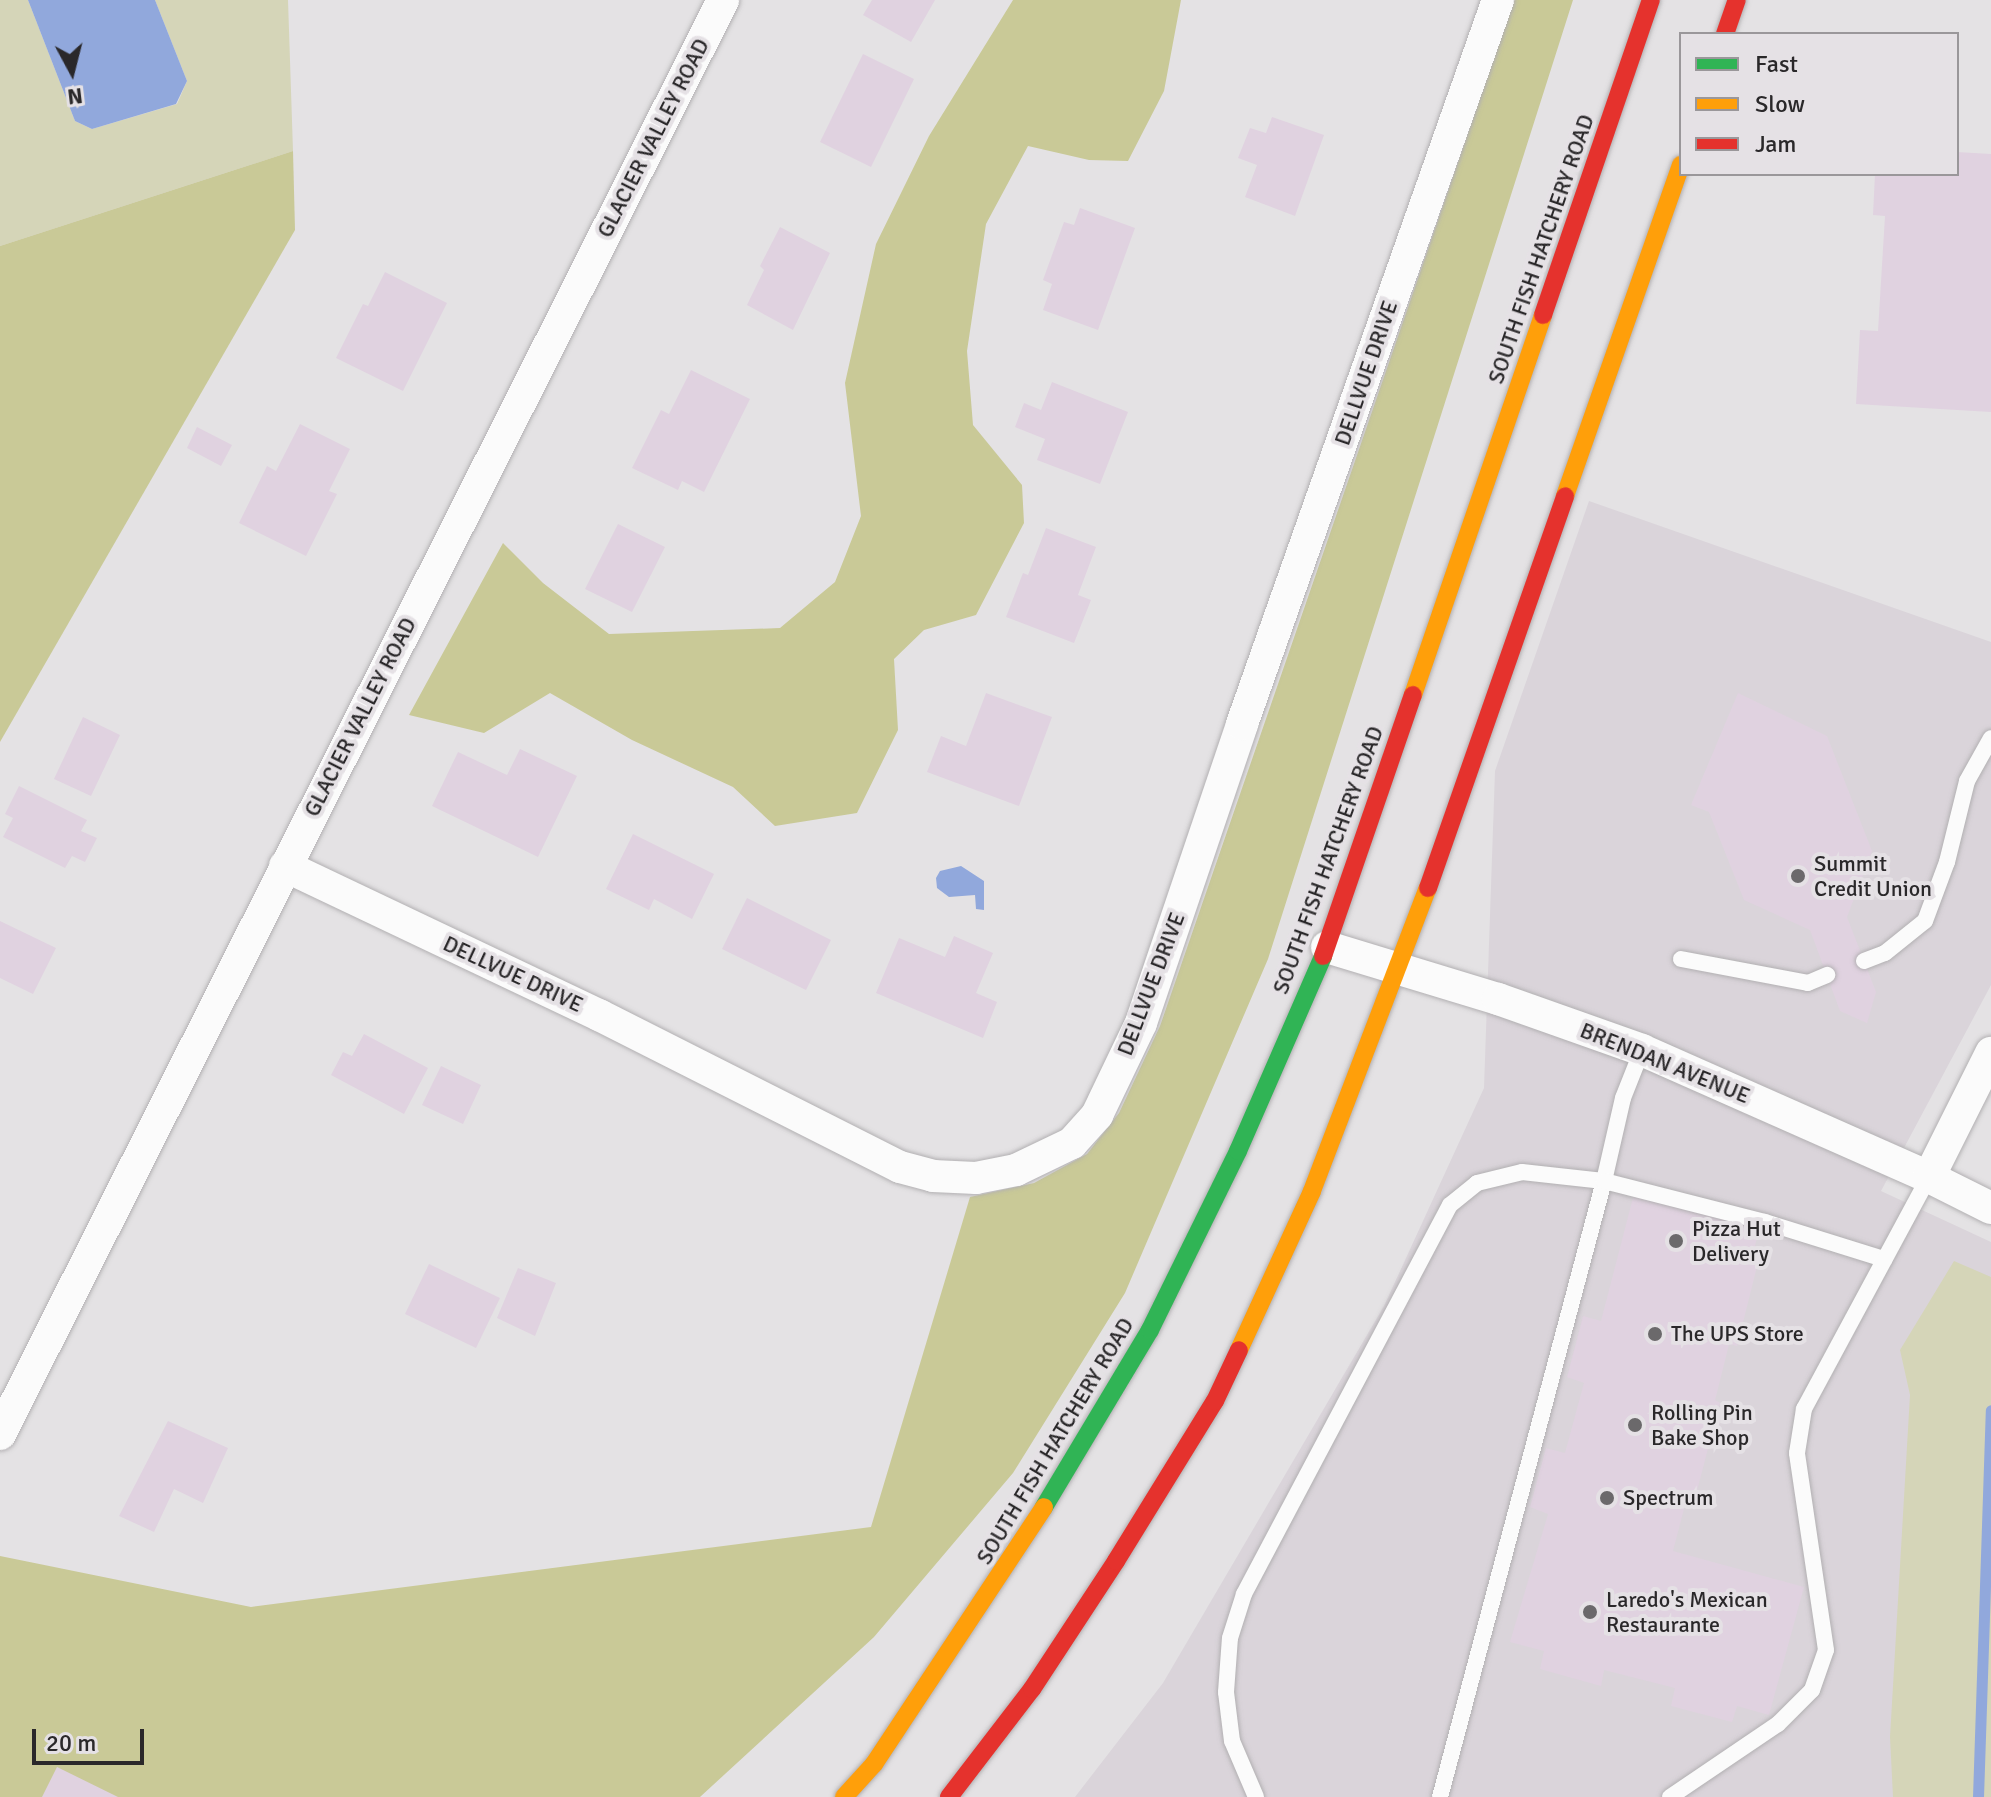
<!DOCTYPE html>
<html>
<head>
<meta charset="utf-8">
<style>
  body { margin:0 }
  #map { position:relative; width:1991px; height:1797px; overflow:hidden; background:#e4e2e4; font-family:Signika,sans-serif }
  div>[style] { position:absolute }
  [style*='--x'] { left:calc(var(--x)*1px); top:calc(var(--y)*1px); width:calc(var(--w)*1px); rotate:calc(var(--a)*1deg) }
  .built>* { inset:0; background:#dad4da }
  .green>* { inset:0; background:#d5d5b8 }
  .forest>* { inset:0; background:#c9c997 }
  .water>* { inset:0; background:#91a8dc }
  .stream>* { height:11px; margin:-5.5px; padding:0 5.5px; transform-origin:5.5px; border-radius:5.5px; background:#91a8dc }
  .building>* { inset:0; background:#e0d2e0 }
  .roads { filter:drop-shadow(0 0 2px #b2b0b2) drop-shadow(0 0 2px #b2b0b2) }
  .lane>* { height:16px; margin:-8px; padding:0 8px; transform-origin:8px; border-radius:8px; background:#fbfbfb }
  .street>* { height:32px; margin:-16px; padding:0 16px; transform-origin:16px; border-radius:16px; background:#fbfbfb }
  .fast>* { height:18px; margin:-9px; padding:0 9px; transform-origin:9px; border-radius:9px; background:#30b455 }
  .slow>* { height:18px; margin:-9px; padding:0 9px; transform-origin:9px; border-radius:9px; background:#ff9f0a }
  .jam>* { height:18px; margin:-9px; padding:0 9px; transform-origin:9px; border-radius:9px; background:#e5322d }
  .dots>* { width:22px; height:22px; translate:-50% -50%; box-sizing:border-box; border:4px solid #e5e1e5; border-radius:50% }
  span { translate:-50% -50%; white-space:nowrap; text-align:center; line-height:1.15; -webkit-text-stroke:8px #e5e1e5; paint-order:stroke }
  .street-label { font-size:22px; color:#2a282a }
  .poi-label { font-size:22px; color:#2a282a }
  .left { translate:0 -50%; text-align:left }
  .legend { position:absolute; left:1679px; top:32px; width:280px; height:144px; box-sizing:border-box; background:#e5e1e5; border:2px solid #9a979a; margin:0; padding:10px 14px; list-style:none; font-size:24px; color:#2a282a }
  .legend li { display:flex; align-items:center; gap:16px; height:40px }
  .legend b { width:40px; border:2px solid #9a979a }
  .north { position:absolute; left:32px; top:32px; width:80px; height:80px; -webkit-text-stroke:6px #e5e1e5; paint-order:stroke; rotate:173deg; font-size:22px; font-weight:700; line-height:32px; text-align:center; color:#2a282a }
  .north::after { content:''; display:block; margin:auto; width:28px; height:36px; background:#2a282a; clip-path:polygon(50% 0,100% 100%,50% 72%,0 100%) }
  .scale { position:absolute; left:32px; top:1729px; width:112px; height:36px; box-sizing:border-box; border:4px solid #2a282a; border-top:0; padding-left:10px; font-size:24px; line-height:28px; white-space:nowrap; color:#2a282a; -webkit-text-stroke:6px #e5e1e5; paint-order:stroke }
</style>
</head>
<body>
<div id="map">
  <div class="built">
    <div style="clip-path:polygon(1589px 501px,1991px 642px,1991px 985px,1881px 1191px,1991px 1242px,1991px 1797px,1075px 1797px,1163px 1683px,1384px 1306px,1484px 1088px,1495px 771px)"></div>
  </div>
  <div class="green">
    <div style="clip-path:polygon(0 0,28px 0,75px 121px,92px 129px,177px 104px,187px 81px,155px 0,288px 0,293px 151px,0 246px)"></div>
    <div style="clip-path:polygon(1954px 1261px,1991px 1277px,1991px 1797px,1893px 1797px,1890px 1737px,1910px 1395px,1900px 1350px)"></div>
  </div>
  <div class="forest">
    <div style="clip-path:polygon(1013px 0,1181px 0,1164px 91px,1128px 161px,1089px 160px,1028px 146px,986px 224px,967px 351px,973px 425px,1022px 485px,1024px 523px,976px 615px,924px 630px,894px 659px,898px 730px,857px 813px,775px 826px,733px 787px,632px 740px,550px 693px,484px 733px,409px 715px,503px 543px,543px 583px,609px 634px,780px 628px,835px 582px,861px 516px,845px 383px,876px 244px,929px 136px)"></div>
    <div style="clip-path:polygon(1514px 0,1573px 0,1268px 959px,1125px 1293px,1013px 1473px,874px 1637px,700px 1797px,0 1797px,0 1556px,251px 1607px,871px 1527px,970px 1197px,1034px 1183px,1087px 1154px,1119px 1113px,1160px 1026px)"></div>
    <div style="clip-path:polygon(293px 151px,295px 230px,0 742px,0 246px)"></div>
  </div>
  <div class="water">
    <div style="clip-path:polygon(28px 0,155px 0,187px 81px,176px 104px,92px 129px,75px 121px)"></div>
    <div style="clip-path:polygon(961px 866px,984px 881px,984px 910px,976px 909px,975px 895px,949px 897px,937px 888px,936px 878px,940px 871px)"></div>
  </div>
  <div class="stream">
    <div style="--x:1978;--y:1797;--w:387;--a:-88.1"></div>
  </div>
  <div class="building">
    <div style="clip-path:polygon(872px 0,935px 0,911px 42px,863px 15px)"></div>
    <div style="clip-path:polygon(863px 54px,914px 79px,871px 167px,820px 142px)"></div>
    <div style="clip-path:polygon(1272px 117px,1324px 135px,1295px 216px,1245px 197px,1257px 165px,1238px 158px,1250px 128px,1266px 133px)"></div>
    <div style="clip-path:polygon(1957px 152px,1991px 154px,1991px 412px,1856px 404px,1860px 330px,1878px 331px,1885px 216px,1873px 215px,1875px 174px,1957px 174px)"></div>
    <div style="clip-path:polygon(1080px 208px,1135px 228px,1098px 330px,1043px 310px,1052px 284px,1043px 280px,1064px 222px,1074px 225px)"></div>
    <div style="clip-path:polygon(780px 227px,830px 253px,793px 330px,747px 305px,764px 270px,760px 266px)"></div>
    <div style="clip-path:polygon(385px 272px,447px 303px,403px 391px,336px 358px,363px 304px,368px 306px)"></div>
    <div style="clip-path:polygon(691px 370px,750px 399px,704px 492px,682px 481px,678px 490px,632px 468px,661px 410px,669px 414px)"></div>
    <div style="clip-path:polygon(1052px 382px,1128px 412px,1100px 484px,1037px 460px,1045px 439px,1015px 427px,1024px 403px,1041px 410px)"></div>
    <div style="clip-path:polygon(300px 424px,350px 449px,329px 491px,337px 494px,306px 556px,239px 523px,267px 466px,276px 471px)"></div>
    <div style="clip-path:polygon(197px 427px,232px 445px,221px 466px,187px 448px)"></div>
    <div style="clip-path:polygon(618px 524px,665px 547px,632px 612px,585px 589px)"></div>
    <div style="clip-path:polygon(1046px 528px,1096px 547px,1078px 595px,1091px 600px,1074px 643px,1006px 617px,1023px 573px,1028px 575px)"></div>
    <div style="clip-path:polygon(986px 693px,1052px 717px,1019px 806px,927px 772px,941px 736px,966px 746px)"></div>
    <div style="clip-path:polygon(1738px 693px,1827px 736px,1872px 851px,1847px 917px,1876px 992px,1867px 1023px,1840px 1011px,1810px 930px,1744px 900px,1709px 812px,1691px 805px)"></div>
    <div style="clip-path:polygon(83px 717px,120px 735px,91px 796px,54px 779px)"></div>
    <div style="clip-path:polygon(520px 749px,577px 776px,538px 857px,432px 806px,458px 752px,507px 775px)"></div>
    <div style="clip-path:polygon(19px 786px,87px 820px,81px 831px,97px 838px,85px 862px,72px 856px,65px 868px,3px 837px,13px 818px,5px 814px)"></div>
    <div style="clip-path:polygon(633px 834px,714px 874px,692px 919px,654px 899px,649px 910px,606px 889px)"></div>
    <div style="clip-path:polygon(747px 898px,831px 940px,806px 990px,722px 949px)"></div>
    <div style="clip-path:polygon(0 921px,56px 948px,33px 994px,0 978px)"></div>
    <div style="clip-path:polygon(954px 936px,993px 953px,976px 993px,997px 1002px,983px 1038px,876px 993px,899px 938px,945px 957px)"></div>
    <div style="clip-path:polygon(364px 1034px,428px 1068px,404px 1114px,331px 1075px,343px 1052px,352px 1056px)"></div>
    <div style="clip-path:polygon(441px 1066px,481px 1085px,463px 1124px,422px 1105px)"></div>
    <div style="clip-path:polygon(1635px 1190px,1761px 1223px,1751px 1261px,1758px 1262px,1737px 1346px,1729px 1344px,1715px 1400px,1720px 1403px,1694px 1502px,1686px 1501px,1673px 1551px,1804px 1587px,1769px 1715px,1737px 1706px,1732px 1722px,1671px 1706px,1675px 1688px,1604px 1670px,1601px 1686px,1540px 1669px,1544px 1651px,1510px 1642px,1548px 1514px,1530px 1507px,1546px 1448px,1565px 1453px,1584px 1383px,1567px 1377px,1583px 1316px,1601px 1321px)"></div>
    <div style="clip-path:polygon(429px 1264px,500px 1298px,476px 1348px,405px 1314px)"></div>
    <div style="clip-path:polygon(518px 1268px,556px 1283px,535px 1336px,497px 1318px)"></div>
    <div style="clip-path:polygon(168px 1421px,228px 1448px,203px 1503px,174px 1489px,154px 1532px,119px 1516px)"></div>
    <div style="clip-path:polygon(57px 1767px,118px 1797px,42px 1797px)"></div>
  </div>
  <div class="roads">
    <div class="lane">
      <div style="--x:1681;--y:959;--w:129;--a:10.7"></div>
      <div style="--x:1808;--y:983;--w:21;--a:-23"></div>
      <div style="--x:1864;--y:961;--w:22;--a:-21"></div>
      <div style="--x:1885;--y:953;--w:51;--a:-38.7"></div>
      <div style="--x:1925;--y:921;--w:63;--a:-69.6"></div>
      <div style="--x:1947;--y:862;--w:83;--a:-76.1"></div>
      <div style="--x:1967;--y:781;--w:49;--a:-60.8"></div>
      <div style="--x:1256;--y:1797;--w:61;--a:-113.2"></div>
      <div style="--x:1232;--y:1741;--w:49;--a:-97"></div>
      <div style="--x:1226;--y:1692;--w:54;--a:-85.8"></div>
      <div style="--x:1230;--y:1638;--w:46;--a:-72.3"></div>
      <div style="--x:1244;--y:1594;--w:440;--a:-62.1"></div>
      <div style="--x:1450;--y:1205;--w:35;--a:-39"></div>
      <div style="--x:1477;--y:1183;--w:46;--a:-13.7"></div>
      <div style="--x:1522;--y:1172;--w:82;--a:6.3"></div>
      <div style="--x:1604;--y:1181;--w:85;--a:-77.1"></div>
      <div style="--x:1623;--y:1098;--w:52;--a:-68.4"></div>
      <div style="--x:1440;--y:1797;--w:637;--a:-75.09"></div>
      <div style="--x:1604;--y:1181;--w:166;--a:14.3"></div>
      <div style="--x:1765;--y:1222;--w:125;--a:17.3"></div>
      <div style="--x:1670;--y:1797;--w:130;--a:-34.1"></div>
      <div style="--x:1778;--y:1724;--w:48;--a:-45"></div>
      <div style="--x:1812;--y:1690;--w:42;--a:-70.7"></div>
      <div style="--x:1826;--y:1650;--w:199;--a:-98.4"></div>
      <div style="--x:1797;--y:1453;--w:45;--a:-81"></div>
      <div style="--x:1804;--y:1409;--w:264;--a:-61.7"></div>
    </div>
    <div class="street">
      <div style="--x:285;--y:866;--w:348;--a:25.4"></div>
      <div style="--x:599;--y:1015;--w:337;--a:26.8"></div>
      <div style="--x:900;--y:1167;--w:34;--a:15"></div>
      <div style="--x:933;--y:1176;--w:43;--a:2.7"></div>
      <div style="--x:976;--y:1178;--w:41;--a:-11.3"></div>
      <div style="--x:1016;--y:1170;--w:62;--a:-25.7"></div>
      <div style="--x:1072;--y:1143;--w:38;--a:-48"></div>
      <div style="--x:1097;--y:1115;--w:102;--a:-64.4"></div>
      <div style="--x:1141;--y:1023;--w:316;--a:-71.3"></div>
      <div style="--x:1242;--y:724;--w:768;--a:-70.53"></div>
      <div style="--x:1327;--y:947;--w:179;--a:16.9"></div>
      <div style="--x:1498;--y:999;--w:153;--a:19.5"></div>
      <div style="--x:1642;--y:1050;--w:314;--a:23.9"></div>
      <div style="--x:1929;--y:1177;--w:69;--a:26.6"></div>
      <div style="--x:1929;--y:1177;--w:139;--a:-63.4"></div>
      <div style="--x:0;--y:1434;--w:1606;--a:-63.24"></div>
    </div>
    <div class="fast">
      <div style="--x:1044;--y:1507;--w:206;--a:-59.1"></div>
      <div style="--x:1150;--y:1330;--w:199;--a:-63.8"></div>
      <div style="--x:1238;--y:1151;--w:213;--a:-66.4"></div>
    </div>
    <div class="slow">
      <div style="--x:1565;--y:496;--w:351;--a:-70.7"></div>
      <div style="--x:1413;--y:695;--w:402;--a:-71.1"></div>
      <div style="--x:1239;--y:1350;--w:175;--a:-65.3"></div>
      <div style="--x:1312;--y:1191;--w:324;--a:-69.1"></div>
      <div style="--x:844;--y:1797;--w:45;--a:-47.7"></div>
      <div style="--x:874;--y:1764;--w:308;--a:-56.5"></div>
    </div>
    <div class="jam">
      <div style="--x:1725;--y:34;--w:36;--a:-71"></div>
      <div style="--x:1543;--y:315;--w:333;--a:-71.1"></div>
      <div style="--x:1428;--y:888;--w:415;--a:-70.7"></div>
      <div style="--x:1323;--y:956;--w:276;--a:-71"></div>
      <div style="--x:949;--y:1797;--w:136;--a:-52.5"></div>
      <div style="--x:1032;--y:1689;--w:153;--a:-56.7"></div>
      <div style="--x:1116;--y:1561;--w:188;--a:-58.3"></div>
      <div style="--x:1215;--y:1401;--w:56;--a:-64.8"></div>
    </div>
  </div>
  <div class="dots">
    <div style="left:1798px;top:876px;background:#6b696b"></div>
    <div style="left:1676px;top:1241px;background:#6b696b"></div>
    <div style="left:1655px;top:1334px;background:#6b696b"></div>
    <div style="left:1635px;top:1425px;background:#6b696b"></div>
    <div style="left:1607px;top:1498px;background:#6b696b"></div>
    <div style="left:1590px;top:1612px;background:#6b696b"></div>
  </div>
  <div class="street-label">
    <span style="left:653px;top:138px;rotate:-63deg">GLACIER VALLEY ROAD</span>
    <span style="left:1541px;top:249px;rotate:-71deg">SOUTH FISH HATCHERY ROAD</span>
    <span style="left:1366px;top:373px;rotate:-71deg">DELLVUE DRIVE</span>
    <span style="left:360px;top:717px;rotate:-63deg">GLACIER VALLEY ROAD</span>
    <span style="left:1328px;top:860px;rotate:-70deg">SOUTH FISH HATCHERY ROAD</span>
    <span style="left:513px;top:974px;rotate:25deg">DELLVUE DRIVE</span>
    <span style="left:1151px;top:984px;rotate:-69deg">DELLVUE DRIVE</span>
    <span style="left:1665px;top:1063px;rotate:22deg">BRENDAN AVENUE</span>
    <span style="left:1055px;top:1441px;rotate:-59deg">SOUTH FISH HATCHERY ROAD</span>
  </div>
  <div class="poi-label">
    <span class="left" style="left:1814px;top:876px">Summit<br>Credit Union</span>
    <span class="left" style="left:1692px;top:1241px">Pizza Hut<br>Delivery</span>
    <span class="left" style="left:1671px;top:1334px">The UPS Store</span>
    <span class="left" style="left:1651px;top:1425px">Rolling Pin<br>Bake Shop</span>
    <span class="left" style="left:1623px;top:1498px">Spectrum</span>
    <span class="left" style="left:1606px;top:1612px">Laredo's Mexican<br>Restaurante</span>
  </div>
  <ul class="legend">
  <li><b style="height:10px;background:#30b455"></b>Fast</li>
  <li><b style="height:10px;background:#ff9f0a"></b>Slow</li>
  <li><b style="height:10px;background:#e5322d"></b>Jam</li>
  </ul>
  <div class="north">N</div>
  <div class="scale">20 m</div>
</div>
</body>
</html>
